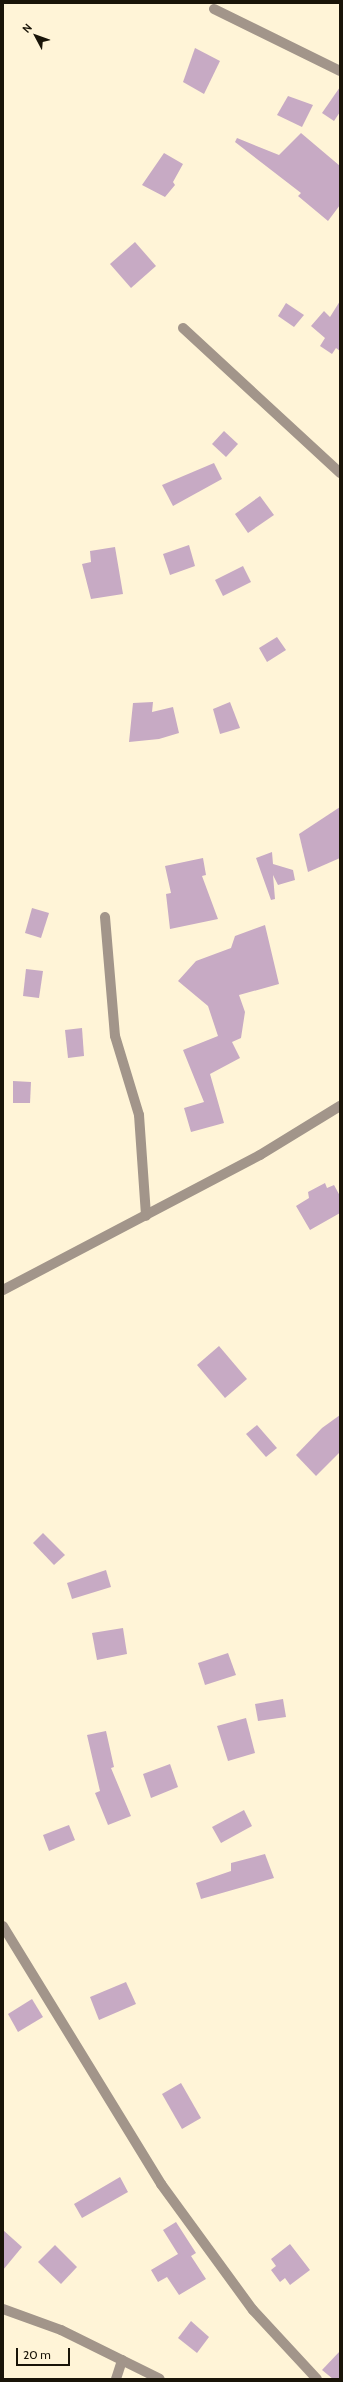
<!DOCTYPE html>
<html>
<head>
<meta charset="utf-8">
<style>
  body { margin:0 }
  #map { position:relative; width:343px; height:2382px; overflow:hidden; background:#fff4d7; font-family:Cabin,sans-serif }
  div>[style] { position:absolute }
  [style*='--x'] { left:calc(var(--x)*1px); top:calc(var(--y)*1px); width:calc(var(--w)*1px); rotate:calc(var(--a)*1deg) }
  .building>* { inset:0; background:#c7aac4 }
  .minor>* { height:10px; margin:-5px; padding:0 5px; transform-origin:5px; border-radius:5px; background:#a2958a }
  span { translate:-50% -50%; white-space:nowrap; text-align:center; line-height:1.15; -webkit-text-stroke:4px #fff4d7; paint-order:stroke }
  .frame { position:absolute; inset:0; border:4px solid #191408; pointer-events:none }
  .north { position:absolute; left:16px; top:16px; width:40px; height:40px; -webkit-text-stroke:3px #fff4d7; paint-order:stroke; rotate:311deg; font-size:11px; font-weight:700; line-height:16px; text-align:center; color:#191408 }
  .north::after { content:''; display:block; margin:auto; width:14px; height:18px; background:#191408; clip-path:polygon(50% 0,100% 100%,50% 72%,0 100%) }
  .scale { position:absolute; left:16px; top:2348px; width:54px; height:18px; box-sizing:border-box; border:2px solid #191408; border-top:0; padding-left:5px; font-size:12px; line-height:14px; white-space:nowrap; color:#191408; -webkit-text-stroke:3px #fff4d7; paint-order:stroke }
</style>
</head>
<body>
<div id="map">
  <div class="building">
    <div style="clip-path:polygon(195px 48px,220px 61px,204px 94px,183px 82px)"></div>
    <div style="clip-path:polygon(340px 87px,340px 112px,334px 121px,322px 113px)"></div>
    <div style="clip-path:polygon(288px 96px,313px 105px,302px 127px,277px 115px)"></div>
    <div style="clip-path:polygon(301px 133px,340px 166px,340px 205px,328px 221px,298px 196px,301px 193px,235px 142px,237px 138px,279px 155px)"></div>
    <div style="clip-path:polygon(164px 153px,183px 164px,173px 182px,175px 185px,165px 197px,142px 185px)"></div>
    <div style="clip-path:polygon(135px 242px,156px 266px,131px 288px,110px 264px)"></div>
    <div style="clip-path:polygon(340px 301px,340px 351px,336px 348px,332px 354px,320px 346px,325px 338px,311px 326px,324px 311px,330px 317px)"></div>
    <div style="clip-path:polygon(286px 303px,304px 315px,294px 327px,278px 316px)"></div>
    <div style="clip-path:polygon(224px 431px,238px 444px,226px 457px,212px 444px)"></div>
    <div style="clip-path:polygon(214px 463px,222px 479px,173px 506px,162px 485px)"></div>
    <div style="clip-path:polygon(260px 496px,274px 515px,248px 533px,235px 514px)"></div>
    <div style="clip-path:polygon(189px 545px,195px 566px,170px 575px,163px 554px)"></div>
    <div style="clip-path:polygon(115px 547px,123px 594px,91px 599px,82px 564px,91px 562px,90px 551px)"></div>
    <div style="clip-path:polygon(243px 566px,251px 582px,223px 596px,215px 580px)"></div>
    <div style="clip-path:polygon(277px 637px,286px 650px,267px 662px,259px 648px)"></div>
    <div style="clip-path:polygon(153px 702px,152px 712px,173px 707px,179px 733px,159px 739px,129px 742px,133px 703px)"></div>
    <div style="clip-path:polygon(230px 702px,240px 728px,220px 734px,213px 709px)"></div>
    <div style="clip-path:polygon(340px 807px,340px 858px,308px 872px,299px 834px)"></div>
    <div style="clip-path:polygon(272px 852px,273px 864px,293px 870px,295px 880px,278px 885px,273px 875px,275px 899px,271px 900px,256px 858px)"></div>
    <div style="clip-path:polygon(203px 858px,206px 875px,202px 876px,218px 919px,170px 929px,166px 894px,171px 893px,165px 866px)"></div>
    <div style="clip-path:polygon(32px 908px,49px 913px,41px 938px,25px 933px)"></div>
    <div style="clip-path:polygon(265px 925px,279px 984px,239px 995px,245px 1012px,241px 1038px,232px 1042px,240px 1058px,210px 1074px,224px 1123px,191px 1132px,184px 1108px,204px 1102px,183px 1050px,218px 1036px,208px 1006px,178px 981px,196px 961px,231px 948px,235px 936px)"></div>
    <div style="clip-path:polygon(26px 969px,43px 971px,39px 998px,23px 996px)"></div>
    <div style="clip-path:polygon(82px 1028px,84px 1056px,68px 1058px,65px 1030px)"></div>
    <div style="clip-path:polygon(13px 1081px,31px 1082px,30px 1103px,13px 1103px)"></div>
    <div style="clip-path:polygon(325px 1183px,327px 1188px,334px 1185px,340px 1196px,340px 1213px,310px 1230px,296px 1206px,309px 1198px,308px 1192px)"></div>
    <div style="clip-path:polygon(219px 1346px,247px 1379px,225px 1398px,197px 1365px)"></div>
    <div style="clip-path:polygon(340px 1415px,340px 1452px,316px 1476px,296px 1455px,322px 1428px)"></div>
    <div style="clip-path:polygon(257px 1425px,277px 1448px,266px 1457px,246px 1434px)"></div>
    <div style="clip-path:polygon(43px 1533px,65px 1555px,54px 1565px,33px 1543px)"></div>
    <div style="clip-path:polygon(106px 1570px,111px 1587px,72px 1599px,67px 1583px)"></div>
    <div style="clip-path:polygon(123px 1628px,127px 1654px,97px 1660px,92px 1633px)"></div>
    <div style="clip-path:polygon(228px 1653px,236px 1675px,205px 1685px,198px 1663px)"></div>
    <div style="clip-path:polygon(283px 1699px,286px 1717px,258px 1721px,255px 1704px)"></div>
    <div style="clip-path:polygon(246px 1718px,255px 1753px,228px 1761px,217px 1726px)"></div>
    <div style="clip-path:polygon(106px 1731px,114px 1767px,111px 1768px,131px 1816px,108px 1825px,95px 1793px,100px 1791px,87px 1735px)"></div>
    <div style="clip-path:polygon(170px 1764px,178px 1787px,151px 1798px,143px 1774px)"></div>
    <div style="clip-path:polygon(244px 1810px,252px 1826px,221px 1843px,212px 1827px)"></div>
    <div style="clip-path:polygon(69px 1825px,75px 1840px,49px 1851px,43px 1835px)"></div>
    <div style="clip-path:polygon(265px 1854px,274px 1878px,201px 1899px,196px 1883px,231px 1871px,231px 1863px)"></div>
    <div style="clip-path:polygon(126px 1982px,136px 2004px,99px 2020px,90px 1997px)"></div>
    <div style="clip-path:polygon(32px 1999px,43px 2017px,18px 2032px,8px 2014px)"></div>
    <div style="clip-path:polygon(181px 2083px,201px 2118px,182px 2129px,162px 2094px)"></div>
    <div style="clip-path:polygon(120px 2177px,128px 2192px,82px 2218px,74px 2204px)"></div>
    <div style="clip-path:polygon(176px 2222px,196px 2253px,191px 2256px,206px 2279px,179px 2295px,167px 2277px,158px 2282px,151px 2270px,178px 2254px,163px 2230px)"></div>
    <div style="clip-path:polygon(3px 2230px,22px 2247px,3px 2270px)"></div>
    <div style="clip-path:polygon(290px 2244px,310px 2270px,290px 2285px,285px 2278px,280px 2282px,271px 2270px,276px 2266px,271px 2259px)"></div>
    <div style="clip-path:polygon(55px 2245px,77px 2267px,61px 2284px,38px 2262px)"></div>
    <div style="clip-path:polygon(191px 2321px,209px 2337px,197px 2353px,178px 2338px)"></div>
    <div style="clip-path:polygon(340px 2351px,340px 2379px,333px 2379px,322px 2370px)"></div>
  </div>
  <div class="minor">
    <div style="--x:214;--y:9;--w:140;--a:26.2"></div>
    <div style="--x:183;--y:328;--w:214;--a:42.7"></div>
    <div style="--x:105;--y:917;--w:119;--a:85.2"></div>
    <div style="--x:115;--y:1036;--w:83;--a:73.1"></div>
    <div style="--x:139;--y:1115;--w:101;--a:86"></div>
    <div style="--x:3;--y:1290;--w:290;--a:-27.7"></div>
    <div style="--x:260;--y:1155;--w:94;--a:-31.5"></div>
    <div style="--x:3;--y:1926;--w:303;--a:58.5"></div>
    <div style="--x:161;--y:2184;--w:156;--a:53.9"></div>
    <div style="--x:253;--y:2310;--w:94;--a:47.2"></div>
    <div style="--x:3;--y:2309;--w:62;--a:19.9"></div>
    <div style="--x:61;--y:2330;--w:110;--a:26.3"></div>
    <div style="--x:116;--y:2379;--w:20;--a:-72"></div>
  </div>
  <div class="frame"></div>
  <div class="north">N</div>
  <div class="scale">20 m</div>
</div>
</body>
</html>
